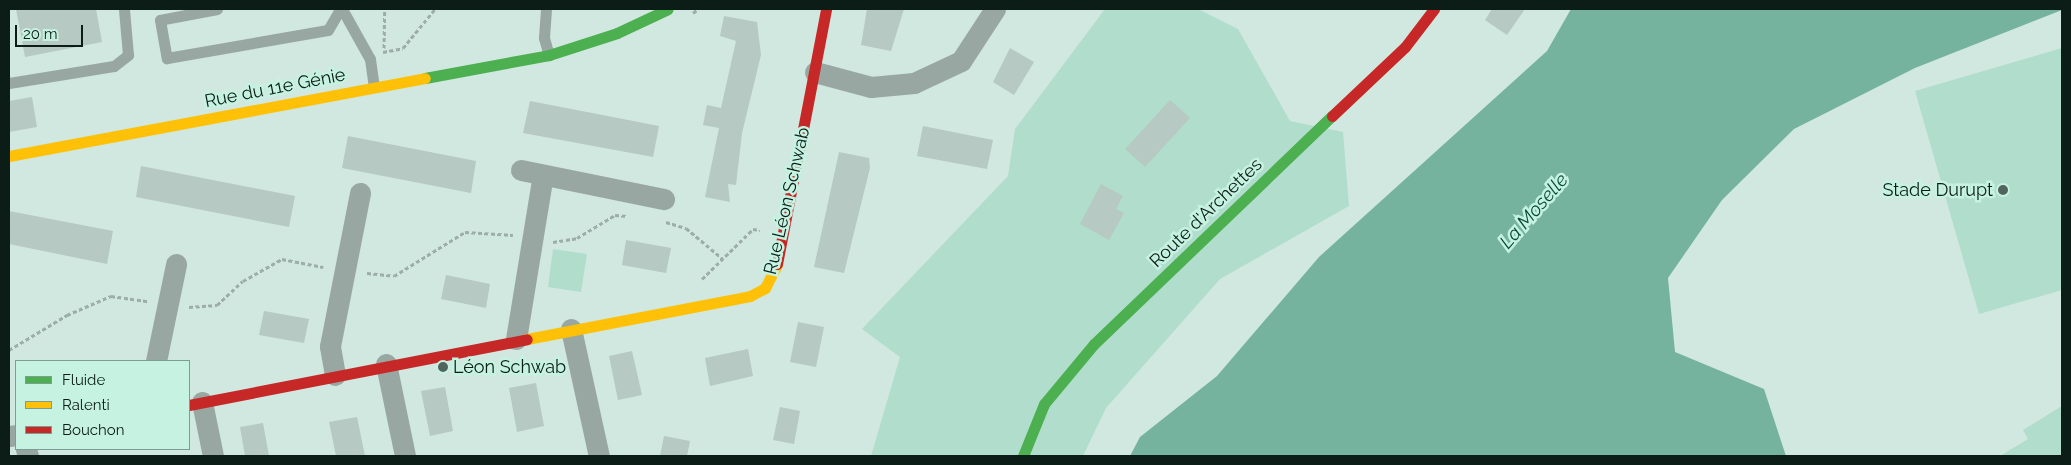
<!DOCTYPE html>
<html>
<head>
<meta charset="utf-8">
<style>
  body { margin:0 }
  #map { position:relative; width:2071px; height:465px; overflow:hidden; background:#d0e8df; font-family:Raleway,sans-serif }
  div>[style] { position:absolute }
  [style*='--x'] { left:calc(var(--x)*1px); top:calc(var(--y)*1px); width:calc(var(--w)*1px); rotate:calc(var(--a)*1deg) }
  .green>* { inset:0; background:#b1ddcd }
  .water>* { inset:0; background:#76b39f }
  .building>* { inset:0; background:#b6c9c2 }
  .path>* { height:3px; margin-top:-1.5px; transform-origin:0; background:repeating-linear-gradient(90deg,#9dada8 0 4px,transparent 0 6.5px) }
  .lane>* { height:11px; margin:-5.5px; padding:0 5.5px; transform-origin:5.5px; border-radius:5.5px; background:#99a7a3 }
  .street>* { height:21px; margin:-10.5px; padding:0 10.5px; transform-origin:10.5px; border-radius:10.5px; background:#99a7a3 }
  .fast>* { height:11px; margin:-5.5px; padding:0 5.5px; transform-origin:5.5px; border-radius:5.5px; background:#4caf50 }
  .slow>* { height:11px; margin:-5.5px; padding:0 5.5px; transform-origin:5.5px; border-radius:5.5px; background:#ffc107 }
  .jam>* { height:11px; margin:-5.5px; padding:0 5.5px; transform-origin:5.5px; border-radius:5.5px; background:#c62828 }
  .dots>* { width:14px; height:14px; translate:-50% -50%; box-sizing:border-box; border:2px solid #c6f2e2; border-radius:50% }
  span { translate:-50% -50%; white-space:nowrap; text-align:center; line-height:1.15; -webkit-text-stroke:5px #c6f2e2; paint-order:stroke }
  .street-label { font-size:18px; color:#0c1d17 }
  .poi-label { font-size:18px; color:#0c1d17 }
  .right { translate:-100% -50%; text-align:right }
  .left { translate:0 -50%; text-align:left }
  .water-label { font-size:19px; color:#084b3b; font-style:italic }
  .frame { position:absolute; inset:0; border:10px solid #0c1d17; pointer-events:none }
  .legend { position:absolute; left:15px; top:360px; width:175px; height:90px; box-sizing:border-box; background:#c6f2e2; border:1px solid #7c9d91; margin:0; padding:6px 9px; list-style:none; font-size:15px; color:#0c1d17 }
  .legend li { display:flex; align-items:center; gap:10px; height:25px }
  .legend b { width:25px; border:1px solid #7c9d91 }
  .scale { position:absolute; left:15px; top:25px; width:68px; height:22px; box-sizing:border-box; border:2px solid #0c1d17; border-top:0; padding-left:6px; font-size:15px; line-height:18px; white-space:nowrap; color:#0c1d17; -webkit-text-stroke:4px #c6f2e2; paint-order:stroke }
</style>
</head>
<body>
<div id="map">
  <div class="green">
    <div style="clip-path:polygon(1105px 9px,1198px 9px,1238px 29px,1290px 121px,1343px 132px,1349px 206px,1220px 279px,1106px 408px,1083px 456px,871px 456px,900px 357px,862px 329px,1008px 176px,1015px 129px)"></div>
    <div style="clip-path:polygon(2062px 48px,2062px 290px,1979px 314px,1915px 91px)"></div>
    <div style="clip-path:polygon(553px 249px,587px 254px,581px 292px,548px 287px)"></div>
    <div style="clip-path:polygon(2062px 406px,2062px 456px,2000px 456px,2028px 439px,2023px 430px)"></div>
  </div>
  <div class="water">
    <div style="clip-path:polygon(1571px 9px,2062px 10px,1915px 68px,1794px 129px,1722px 200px,1668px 278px,1675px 352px,1764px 389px,1786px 456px,1130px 456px,1140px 437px,1217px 376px,1319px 257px,1547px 51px)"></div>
  </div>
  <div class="building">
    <div style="clip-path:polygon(16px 9px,96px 9px,102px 42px,25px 57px)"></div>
    <div style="clip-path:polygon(867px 9px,904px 9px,891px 51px,861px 45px)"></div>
    <div style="clip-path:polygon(1492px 9px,1525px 9px,1507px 35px,1485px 20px)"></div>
    <div style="clip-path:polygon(724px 16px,757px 22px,761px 55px,742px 133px,736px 185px,728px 184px,730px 202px,705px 197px,719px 128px,703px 125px,707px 105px,721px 108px,736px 41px,720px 36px)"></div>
    <div style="clip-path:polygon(1010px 48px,1034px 62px,1014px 95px,993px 82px)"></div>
    <div style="clip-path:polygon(32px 97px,37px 127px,9px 132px,9px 101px)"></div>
    <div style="clip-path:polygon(1170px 100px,1190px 118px,1145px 167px,1125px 149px)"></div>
    <div style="clip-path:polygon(530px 101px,659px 126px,653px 157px,523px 133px)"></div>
    <div style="clip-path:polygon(923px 126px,993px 140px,987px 169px,917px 156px)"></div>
    <div style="clip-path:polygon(348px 136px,476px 161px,471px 193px,342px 168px)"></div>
    <div style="clip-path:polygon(839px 152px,869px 158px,870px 168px,844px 273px,814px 267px)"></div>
    <div style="clip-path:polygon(141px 166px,295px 196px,289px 227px,136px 197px)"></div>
    <div style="clip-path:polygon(1101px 184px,1123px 196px,1116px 209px,1124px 213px,1109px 240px,1080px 224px)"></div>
    <div style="clip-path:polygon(9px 211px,113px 231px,107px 264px,9px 244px)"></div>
    <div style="clip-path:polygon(626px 240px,671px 248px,666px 273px,622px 265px)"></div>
    <div style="clip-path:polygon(446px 275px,490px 284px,486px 308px,441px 299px)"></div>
    <div style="clip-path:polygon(264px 311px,309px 319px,304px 343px,259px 335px)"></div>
    <div style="clip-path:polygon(798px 322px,824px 327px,816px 367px,790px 362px)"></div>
    <div style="clip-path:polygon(748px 349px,753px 376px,710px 386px,705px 358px)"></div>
    <div style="clip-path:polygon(632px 351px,642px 395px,618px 400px,609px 356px)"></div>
    <div style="clip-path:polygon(536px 383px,544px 426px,517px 432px,509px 388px)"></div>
    <div style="clip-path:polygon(445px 387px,453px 431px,430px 436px,421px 391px)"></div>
    <div style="clip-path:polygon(780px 407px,800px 411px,794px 444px,773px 440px)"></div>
    <div style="clip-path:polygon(357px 417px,365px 456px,336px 456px,329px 422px)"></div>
    <div style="clip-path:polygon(263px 423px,269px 456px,245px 456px,240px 427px)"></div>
    <div style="clip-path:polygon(664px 436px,690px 441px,687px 456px,660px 456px)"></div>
  </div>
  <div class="path">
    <div style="--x:693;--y:13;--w:6;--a:-39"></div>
    <div style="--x:384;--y:48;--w:39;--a:-89"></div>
    <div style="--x:383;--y:52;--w:20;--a:-11"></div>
    <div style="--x:403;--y:48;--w:50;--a:-50.6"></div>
    <div style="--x:666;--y:222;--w:21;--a:17"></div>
    <div style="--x:686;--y:228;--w:48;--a:40"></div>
    <div style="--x:553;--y:242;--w:24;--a:-9"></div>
    <div style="--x:577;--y:238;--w:44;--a:-31.2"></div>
    <div style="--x:615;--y:215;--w:12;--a:5"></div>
    <div style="--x:367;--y:273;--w:27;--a:6"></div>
    <div style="--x:394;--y:276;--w:84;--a:-31.8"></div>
    <div style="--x:465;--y:232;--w:48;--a:3.6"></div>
    <div style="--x:702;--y:279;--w:71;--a:-44.4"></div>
    <div style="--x:753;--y:229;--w:7;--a:8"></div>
    <div style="--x:189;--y:307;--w:28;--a:-4"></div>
    <div style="--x:217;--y:305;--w:35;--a:-43"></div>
    <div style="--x:243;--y:281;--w:45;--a:-29.4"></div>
    <div style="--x:282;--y:259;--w:42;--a:11"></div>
    <div style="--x:9;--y:350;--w:68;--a:-31.1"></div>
    <div style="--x:67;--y:315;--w:48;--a:-23.4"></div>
    <div style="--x:111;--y:296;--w:37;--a:8"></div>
  </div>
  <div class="lane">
    <div style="--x:217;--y:9;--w:58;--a:169.1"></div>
    <div style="--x:160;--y:20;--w:39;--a:80"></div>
    <div style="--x:167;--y:58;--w:163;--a:-9.9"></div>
    <div style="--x:328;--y:30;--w:24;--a:-60"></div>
    <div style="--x:342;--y:9;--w:57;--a:60.8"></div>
    <div style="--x:370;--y:59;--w:27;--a:82"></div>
    <div style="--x:546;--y:9;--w:29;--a:94"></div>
    <div style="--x:544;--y:38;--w:18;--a:74"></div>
    <div style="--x:9;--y:83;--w:106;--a:-9.2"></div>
    <div style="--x:114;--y:66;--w:18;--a:-38"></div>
    <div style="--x:128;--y:55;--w:46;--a:-95"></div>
  </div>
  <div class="street">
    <div style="--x:815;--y:72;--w:58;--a:15"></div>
    <div style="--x:871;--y:87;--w:43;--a:-5.3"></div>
    <div style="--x:914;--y:83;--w:52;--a:-25.1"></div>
    <div style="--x:961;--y:61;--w:62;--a:-56.8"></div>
    <div style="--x:521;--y:170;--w:146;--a:11.5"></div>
    <div style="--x:571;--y:329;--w:130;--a:77.6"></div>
    <div style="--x:516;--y:339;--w:166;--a:-80.7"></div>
    <div style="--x:156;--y:361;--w:99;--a:-78.3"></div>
    <div style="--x:386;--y:364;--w:94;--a:78.3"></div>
    <div style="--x:335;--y:375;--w:29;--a:-100"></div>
    <div style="--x:330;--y:346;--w:156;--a:-78.9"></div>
    <div style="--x:202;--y:402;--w:55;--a:78.5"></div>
    <div style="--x:9;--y:436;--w:7;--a:-8"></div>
    <div style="--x:26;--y:449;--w:7;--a:74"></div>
  </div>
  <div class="fast">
    <div style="--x:425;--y:78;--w:126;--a:-10.5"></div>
    <div style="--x:549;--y:55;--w:71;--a:-17.9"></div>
    <div style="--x:617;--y:33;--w:56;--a:-25.2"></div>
    <div style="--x:1023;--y:456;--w:56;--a:-68"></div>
    <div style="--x:1044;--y:404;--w:78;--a:-50.2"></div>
    <div style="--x:1094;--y:344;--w:330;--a:-43.8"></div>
  </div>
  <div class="slow">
    <div style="--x:9;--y:156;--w:423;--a:-10.6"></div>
    <div style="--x:527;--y:339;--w:227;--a:-10.9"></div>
    <div style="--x:750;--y:296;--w:17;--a:-28"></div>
    <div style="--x:765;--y:288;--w:27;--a:-63"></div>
  </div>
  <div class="jam">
    <div style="--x:1332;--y:116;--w:100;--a:-43.4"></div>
    <div style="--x:1405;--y:47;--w:48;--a:-52.7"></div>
    <div style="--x:777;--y:264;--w:260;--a:-79.1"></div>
    <div style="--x:189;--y:405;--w:344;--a:-11"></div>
  </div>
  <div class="dots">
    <div style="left:2003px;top:190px;background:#51645d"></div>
    <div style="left:443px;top:367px;background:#51645d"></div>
  </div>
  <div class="street-label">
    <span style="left:275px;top:88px;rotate:-11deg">Rue du 11e Génie</span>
    <span style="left:787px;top:201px;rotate:-77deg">Rue Léon Schwab</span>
    <span style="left:1206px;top:213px;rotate:-44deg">Route d'Archettes</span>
  </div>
  <div class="poi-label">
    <span class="right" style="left:1993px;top:190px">Stade Durupt</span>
    <span class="left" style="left:453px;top:367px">Léon Schwab</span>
  </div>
  <div class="water-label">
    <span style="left:1534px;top:211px;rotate:-49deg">La Moselle</span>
  </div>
  <div class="frame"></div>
  <ul class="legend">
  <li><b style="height:6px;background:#4caf50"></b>Fluide</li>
  <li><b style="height:6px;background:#ffc107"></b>Ralenti</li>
  <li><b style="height:6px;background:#c62828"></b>Bouchon</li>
  </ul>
  <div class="scale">20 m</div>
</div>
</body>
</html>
